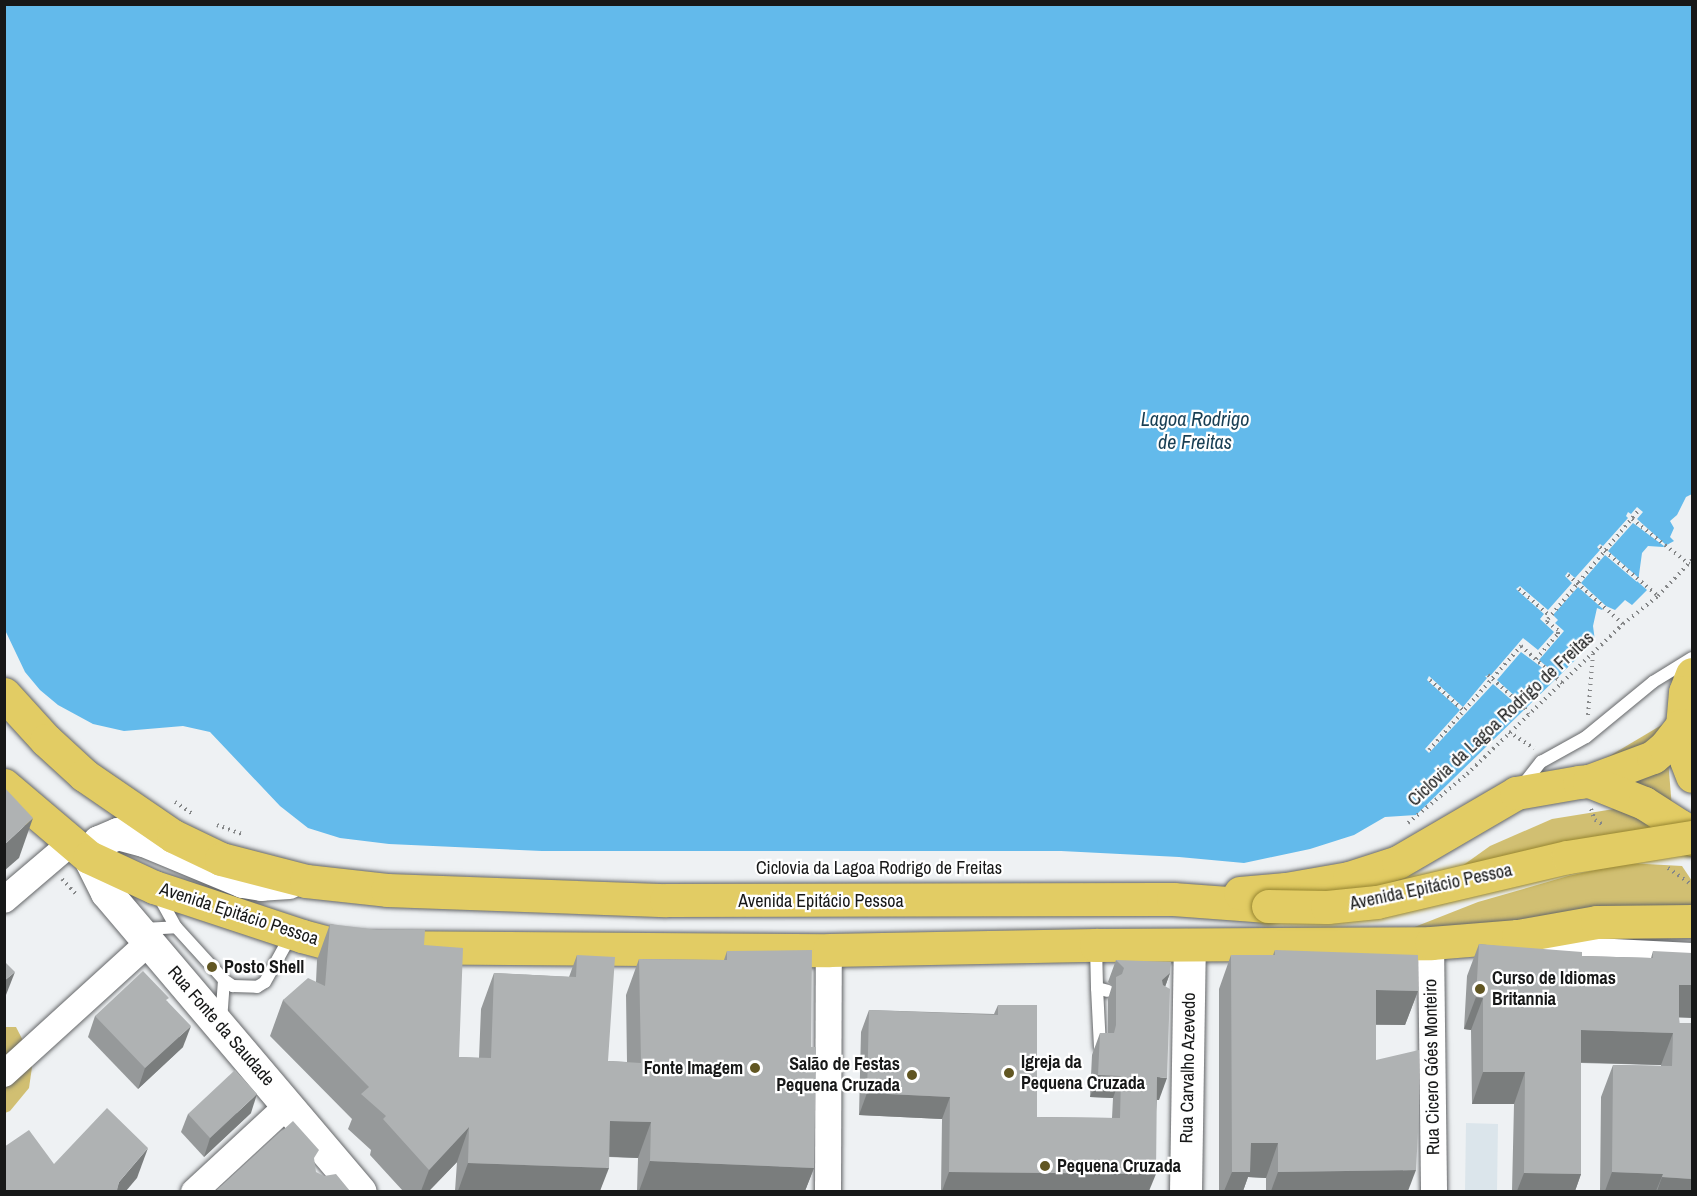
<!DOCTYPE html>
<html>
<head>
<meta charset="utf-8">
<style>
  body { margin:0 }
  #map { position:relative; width:1697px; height:1196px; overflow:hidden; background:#eef1f3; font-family:"Archivo Narrow",sans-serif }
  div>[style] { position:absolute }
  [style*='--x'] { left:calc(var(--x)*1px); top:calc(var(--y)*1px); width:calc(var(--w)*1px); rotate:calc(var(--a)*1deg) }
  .built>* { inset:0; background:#dbe5eb }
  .green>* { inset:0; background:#d1bf72 }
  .water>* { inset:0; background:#63baeb }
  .pier>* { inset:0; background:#eef1f3 }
  .path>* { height:4px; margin-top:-2px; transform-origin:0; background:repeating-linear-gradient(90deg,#858788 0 1.5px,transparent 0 6px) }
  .roads { filter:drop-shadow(0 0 2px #646668) drop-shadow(0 0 2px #646668) }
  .service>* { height:12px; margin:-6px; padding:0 6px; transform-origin:6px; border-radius:6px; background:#fff }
  .minor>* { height:26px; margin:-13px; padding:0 13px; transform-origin:13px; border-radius:13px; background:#fff }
  .tertiary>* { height:32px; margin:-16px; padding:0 16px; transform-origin:16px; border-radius:16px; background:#fff }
  .trunk>* { height:33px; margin:-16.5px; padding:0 16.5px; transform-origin:16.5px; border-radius:16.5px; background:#e2cc64 }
  .bridges { filter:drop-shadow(0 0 2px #968530) drop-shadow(0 0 2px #968530) }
  .trunk-bridge>* { height:33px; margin:-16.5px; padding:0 16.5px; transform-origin:16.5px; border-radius:16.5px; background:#e2cc64 }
  .wall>* { inset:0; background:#96999a }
  .shaded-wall>* { inset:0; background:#7a7d7d }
  .building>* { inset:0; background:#afb2b3 }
  .dots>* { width:16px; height:16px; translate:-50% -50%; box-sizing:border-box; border:3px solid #fff; border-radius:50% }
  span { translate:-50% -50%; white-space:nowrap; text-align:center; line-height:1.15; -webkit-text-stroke:4.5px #fff; paint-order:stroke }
  .street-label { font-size:18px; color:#171818 }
  .poi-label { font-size:18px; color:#171818; font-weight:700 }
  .left { translate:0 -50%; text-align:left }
  .right { translate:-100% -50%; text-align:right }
  .water-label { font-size:20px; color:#193f54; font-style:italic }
  .frame { position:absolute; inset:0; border:6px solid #171818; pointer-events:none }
</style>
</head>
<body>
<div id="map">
  <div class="built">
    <div style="clip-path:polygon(1466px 1123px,1498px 1124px,1497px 1191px,1465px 1191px)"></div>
  </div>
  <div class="green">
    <div style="clip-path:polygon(1665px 723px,1672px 808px,1596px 764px)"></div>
    <div style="clip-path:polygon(1614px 809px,1647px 818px,1657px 833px,1423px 894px,1490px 846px,1552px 819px)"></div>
    <div style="clip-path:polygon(1628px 863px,1682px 866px,1692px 881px,1692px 905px,1521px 922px,1412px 928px,1478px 902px,1568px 876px)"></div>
    <div style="clip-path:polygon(5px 1027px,16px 1027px,33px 1060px,29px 1088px,10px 1111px,5px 1113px)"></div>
  </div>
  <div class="water">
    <div style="clip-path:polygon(5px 5px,1692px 5px,1692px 494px,1686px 497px,1677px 515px,1670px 521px,1674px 528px,1670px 537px,1674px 541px,1663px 547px,1648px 546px,1642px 553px,1638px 582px,1647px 590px,1632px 605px,1625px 600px,1615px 610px,1606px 606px,1602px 610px,1597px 608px,1593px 626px,1595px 641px,1416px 815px,1385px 817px,1354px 835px,1310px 849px,1244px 863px,1179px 857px,1061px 851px,542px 851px,389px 844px,340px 838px,308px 828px,280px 806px,210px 732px,183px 726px,124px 731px,93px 724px,58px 705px,40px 690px,25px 672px,5px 630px)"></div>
  </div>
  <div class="pier">
    <div style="clip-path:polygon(1637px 507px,1643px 512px,1637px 519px,1665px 544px,1664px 546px,1633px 523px,1608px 551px,1640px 579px,1637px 582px,1605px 555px,1581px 583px,1606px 606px,1603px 609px,1578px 587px,1553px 615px,1558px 620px,1555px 623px,1564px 631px,1539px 660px,1558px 676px,1556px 678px,1521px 652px,1497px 680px,1526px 706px,1523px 710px,1493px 684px,1429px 753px,1425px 749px,1460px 710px,1427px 680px,1429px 676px,1463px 707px,1487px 678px,1485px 676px,1491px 675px,1523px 638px,1538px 650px,1554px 632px,1540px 619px,1544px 614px,1516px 589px,1520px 586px,1548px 610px,1572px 583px,1565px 576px,1568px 572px,1575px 578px,1600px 550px,1597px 547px,1600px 544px,1603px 546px,1628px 518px,1626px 516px,1628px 512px,1631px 514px)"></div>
  </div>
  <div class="path">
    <div style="--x:1632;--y:519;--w:73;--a:38.3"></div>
    <div style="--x:1600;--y:547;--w:76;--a:40.2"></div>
    <div style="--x:1568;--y:575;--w:74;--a:41.7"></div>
    <div style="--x:1519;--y:589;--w:41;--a:41.1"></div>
    <div style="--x:1536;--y:659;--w:33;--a:-49"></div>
    <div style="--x:1558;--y:634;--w:4;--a:-90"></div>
    <div style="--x:1558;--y:630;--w:14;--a:-144"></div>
    <div style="--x:1547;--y:622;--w:3;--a:-72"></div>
    <div style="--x:1548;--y:619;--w:141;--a:-50.2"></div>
    <div style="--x:1488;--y:675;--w:50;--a:41.7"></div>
    <div style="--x:1525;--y:708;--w:7;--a:63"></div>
    <div style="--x:1430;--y:680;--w:46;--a:42.4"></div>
    <div style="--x:1588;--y:715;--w:61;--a:-85.3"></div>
    <div style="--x:1509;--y:732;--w:30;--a:33"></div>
    <div style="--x:1429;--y:750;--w:139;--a:-48.5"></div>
    <div style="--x:1521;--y:646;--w:57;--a:42.1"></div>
    <div style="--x:175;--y:802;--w:23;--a:34"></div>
    <div style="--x:1591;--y:809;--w:12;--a:70"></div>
    <div style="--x:1595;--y:820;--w:8;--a:30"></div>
    <div style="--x:1408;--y:823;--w:77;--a:-39.7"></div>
    <div style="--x:1467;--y:774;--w:216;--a:-43.9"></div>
    <div style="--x:1623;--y:624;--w:45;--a:-38.7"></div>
    <div style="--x:1658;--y:596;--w:50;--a:-46.6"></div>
    <div style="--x:217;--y:825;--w:29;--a:20"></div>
    <div style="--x:1668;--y:868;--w:29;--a:35"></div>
    <div style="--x:62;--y:879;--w:23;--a:47"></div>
  </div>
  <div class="roads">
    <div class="service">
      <div style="--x:1522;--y:786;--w:31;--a:-52"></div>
      <div style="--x:1541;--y:762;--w:51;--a:-29.1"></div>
      <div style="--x:1586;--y:737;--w:87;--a:-39.4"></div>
      <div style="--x:1653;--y:682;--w:46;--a:-31.6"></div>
      <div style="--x:157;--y:893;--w:39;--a:61"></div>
      <div style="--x:176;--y:927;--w:72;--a:47.8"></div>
      <div style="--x:224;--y:980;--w:11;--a:34"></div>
      <div style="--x:233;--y:986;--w:24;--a:2"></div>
      <div style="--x:257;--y:987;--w:9;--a:-32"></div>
      <div style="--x:265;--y:982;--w:54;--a:-61"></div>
      <div style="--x:143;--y:929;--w:33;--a:-3"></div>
      <div style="--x:1096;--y:946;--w:42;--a:88.6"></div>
      <div style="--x:1097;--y:988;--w:11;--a:15"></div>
      <div style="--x:1097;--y:988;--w:59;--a:87.1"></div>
      <div style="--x:221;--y:1021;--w:41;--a:-85.8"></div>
    </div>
    <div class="minor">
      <div style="--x:4;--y:900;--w:88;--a:-40.4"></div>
      <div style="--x:1431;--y:943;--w:249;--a:89.3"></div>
      <div style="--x:4;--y:1074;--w:196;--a:-42.3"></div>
      <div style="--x:194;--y:1192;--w:128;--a:-42.8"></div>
      <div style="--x:828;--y:1192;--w:242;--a:-89.8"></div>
    </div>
    <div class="tertiary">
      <div style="--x:289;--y:883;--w:27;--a:176"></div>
      <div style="--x:262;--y:885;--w:19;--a:-171"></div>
      <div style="--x:243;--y:882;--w:107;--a:-157.5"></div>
      <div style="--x:144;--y:841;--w:27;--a:-165"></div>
      <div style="--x:118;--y:834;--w:21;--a:157"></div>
      <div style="--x:99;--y:842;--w:18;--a:124"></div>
      <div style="--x:89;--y:857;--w:40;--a:63.4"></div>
      <div style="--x:107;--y:893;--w:392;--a:49.7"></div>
      <div style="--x:1518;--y:936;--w:59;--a:16.9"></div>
      <div style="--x:1574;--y:953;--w:118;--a:2.9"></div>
      <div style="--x:1186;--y:1192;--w:247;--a:-89.1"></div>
    </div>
    <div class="trunk">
      <div style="--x:1692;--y:674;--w:19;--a:111"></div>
      <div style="--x:1685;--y:692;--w:33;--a:95"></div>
      <div style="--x:1682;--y:725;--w:35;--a:83"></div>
      <div style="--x:1686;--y:760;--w:17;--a:69"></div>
      <div style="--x:4;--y:694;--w:62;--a:47.6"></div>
      <div style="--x:46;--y:740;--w:52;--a:42.6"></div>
      <div style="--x:84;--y:775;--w:108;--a:34.4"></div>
      <div style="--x:173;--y:836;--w:53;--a:25.6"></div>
      <div style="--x:221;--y:859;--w:88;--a:14.5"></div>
      <div style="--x:306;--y:881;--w:81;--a:6.3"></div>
      <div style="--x:387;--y:890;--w:279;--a:2.1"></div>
      <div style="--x:666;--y:900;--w:507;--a:-0.11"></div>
      <div style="--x:1173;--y:899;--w:95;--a:4.2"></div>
      <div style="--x:1589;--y:781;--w:68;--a:-20.6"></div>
      <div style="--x:1653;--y:757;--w:16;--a:-40"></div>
      <div style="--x:1665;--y:747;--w:28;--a:-52"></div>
      <div style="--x:4;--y:785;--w:111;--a:40.3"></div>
      <div style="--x:89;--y:857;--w:72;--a:24.8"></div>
      <div style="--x:154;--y:887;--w:156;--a:18.3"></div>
      <div style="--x:302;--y:936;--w:30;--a:15"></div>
      <div style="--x:331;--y:944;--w:35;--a:5"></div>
      <div style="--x:366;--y:947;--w:463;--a:0.4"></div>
      <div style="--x:829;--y:950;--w:267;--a:-1.1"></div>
      <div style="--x:1096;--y:945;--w:335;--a:-0.3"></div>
      <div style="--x:1431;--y:943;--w:87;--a:-4.6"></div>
      <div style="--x:1518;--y:936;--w:80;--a:-10"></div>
      <div style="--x:1597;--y:922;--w:95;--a:-0.6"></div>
      <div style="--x:1240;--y:893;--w:46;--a:-5"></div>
      <div style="--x:1286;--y:889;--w:64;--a:-9.9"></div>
      <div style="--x:1349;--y:878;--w:52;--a:-18.1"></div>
      <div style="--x:1398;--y:862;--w:137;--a:-30.3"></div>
      <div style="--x:1516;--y:793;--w:64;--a:-9.9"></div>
      <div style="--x:1579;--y:782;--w:10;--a:-6"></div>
      <div style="--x:1589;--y:781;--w:59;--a:21.8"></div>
      <div style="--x:1644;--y:803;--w:43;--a:32.6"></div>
      <div style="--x:1680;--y:826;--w:18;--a:47"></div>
    </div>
  </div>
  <div class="bridges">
    <div class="trunk-bridge">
      <div style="--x:1268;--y:906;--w:59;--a:1"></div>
      <div style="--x:1327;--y:907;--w:50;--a:-5.7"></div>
      <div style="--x:1377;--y:902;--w:196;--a:-13.3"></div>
      <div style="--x:1568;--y:857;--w:126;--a:-9.2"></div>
    </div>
  </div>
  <div class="wall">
    <div style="clip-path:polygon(330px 924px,424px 945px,459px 1057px,479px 1058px,481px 1009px,494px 973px,569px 977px,577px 955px,608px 1061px,627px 1062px,626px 995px,639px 959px,724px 960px,727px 951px,811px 1047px,814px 1168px,805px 1191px,637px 1191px,638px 1158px,609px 1157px,600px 1191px,455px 1191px,457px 1162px,429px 1191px,403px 1191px,370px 1155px,371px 1150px,348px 1129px,352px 1119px,270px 1036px,283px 1000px,316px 982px,317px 960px)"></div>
    <div style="clip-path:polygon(1479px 944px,1582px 956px,1651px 958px,1653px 951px,1679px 1017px,1692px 1191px,1600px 1191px,1601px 1097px,1613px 1065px,1661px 1066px,1661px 1065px,1581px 1063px,1581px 1174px,1575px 1191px,1512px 1191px,1514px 1104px,1472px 1104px,1471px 1030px,1464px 1029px,1467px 976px)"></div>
    <div style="clip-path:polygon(1275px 950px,1418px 991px,1405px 1025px,1376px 1025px,1376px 1060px,1408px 1191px,1266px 1191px,1266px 1178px,1248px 1177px,1243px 1191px,1219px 1191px,1219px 989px,1231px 955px,1273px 955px)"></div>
    <div style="clip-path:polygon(1116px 960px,1170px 973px,1165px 987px,1159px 1100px,1157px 1100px,1149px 1191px,941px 1191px,942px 1119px,859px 1115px,861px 1032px,869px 1010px,994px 1014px,998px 1005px,1037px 1117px,1112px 1118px,1113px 1098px,1090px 1097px,1092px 1055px,1100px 1033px,1108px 1033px,1108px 999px,1112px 986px,1108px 982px)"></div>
    <div style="clip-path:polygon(167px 1001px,183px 1047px,138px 1089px,88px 1037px,95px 1016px)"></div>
    <div style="clip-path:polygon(251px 1113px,204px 1157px,181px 1132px,188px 1114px)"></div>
  </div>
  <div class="shaded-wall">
    <div style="clip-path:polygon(33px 818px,19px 858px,4px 871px,4px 845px)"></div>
    <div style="clip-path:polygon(15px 972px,4px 1000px,4px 981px)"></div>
    <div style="clip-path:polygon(1170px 973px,1162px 995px,1162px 980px)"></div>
    <div style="clip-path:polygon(1679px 985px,1692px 985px,1692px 1018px,1667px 1017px)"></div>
    <div style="clip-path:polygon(1376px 990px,1418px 991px,1405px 1025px,1364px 1024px)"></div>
    <div style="clip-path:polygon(1476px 997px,1483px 998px,1471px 1030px,1464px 1029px)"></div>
    <div style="clip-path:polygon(191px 1026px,183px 1047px,138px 1089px,145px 1068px)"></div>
    <div style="clip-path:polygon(1581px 1030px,1673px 1033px,1661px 1065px,1569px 1062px)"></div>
    <div style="clip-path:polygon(1483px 1072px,1525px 1072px,1514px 1104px,1472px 1104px)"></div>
    <div style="clip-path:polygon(1098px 1075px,1121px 1076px,1113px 1098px,1090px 1097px)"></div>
    <div style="clip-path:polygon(1157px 1077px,1167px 1078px,1159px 1100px,1149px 1099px)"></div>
    <div style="clip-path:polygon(867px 1093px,950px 1097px,942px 1119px,859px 1115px)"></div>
    <div style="clip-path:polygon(257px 1094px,251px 1113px,204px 1157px,210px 1138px)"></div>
    <div style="clip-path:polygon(610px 1121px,651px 1122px,638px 1158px,597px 1156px)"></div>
    <div style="clip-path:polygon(469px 1127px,457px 1162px,429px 1191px,421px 1191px,429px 1170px)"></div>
    <div style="clip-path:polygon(1251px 1143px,1278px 1143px,1266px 1178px,1248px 1177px,1243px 1191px,1224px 1191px,1232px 1172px)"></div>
    <div style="clip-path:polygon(148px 1148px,137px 1178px,126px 1191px,116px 1191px,119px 1182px)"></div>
    <div style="clip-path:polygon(650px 1161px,814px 1168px,805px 1191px,639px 1191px)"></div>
    <div style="clip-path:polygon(468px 1163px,609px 1168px,600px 1191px,458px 1191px)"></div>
    <div style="clip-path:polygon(1416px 1170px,1408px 1191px,1271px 1191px,1278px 1172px)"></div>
    <div style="clip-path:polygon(949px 1172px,1156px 1174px,1149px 1191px,942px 1191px)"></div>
    <div style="clip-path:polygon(1612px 1172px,1663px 1174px,1656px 1191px,1605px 1191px)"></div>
    <div style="clip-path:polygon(1524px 1173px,1581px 1174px,1575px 1191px,1517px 1191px)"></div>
    <div style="clip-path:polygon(1662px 1177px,1692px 1179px,1692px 1191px,1657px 1191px)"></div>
  </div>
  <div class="building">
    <div style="clip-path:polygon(4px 787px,33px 818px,4px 845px)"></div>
    <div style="clip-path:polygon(330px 924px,377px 930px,425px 930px,424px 945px,463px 948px,459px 1057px,491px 1058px,494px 973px,576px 977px,577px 955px,615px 957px,608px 1061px,641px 1063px,639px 959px,727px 960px,727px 951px,812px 950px,811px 1047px,816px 1047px,814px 1168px,650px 1161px,651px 1122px,610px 1121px,609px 1168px,468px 1163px,469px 1127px,429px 1170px,383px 1119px,386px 1116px,361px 1094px,369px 1087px,283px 1000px,308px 978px,325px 986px)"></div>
    <div style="clip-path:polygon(1479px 944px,1582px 952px,1582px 956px,1653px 958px,1653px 951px,1692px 953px,1692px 985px,1679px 985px,1679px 1023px,1692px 1023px,1692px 1179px,1662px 1177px,1663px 1174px,1612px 1172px,1613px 1065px,1672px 1066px,1673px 1033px,1581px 1030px,1581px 1174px,1524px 1173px,1525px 1072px,1483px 1072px,1483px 998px,1476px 997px)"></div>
    <div style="clip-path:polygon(1275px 950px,1418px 955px,1418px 991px,1376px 990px,1376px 1060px,1419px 1050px,1419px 1113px,1416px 1170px,1278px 1172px,1278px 1143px,1251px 1143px,1250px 1172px,1232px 1172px,1231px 955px,1275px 955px)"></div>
    <div style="clip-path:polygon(1116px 960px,1171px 962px,1170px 973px,1162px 980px,1163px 985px,1170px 989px,1167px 1078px,1157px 1077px,1156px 1174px,949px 1172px,950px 1097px,867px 1093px,869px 1010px,998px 1015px,998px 1005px,1037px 1005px,1037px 1117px,1120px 1118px,1121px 1076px,1098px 1075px,1100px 1033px,1114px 1033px,1116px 1025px,1116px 977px,1122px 974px,1124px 968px)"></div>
    <div style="clip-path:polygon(4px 961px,15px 972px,4px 981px)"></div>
    <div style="clip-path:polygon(143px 971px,169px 998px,166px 1000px,191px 1026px,145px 1068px,95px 1016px)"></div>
    <div style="clip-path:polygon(235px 1070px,257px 1094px,210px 1138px,188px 1114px)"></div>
    <div style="clip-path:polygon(107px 1108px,148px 1148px,119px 1182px,117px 1191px,4px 1191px,4px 1147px,29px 1130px,54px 1164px)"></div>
    <div style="clip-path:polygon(293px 1121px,319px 1150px,314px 1158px,316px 1172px,324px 1176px,336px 1174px,350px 1191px,219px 1191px,217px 1190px)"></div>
  </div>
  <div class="dots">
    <div style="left:212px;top:967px;background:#615622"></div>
    <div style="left:1480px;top:989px;background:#615622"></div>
    <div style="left:755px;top:1068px;background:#615622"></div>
    <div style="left:1009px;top:1073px;background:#615622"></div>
    <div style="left:912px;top:1075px;background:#615622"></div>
    <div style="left:1045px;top:1166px;background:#615622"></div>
  </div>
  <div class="street-label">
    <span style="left:1501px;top:719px;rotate:-43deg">Ciclovia da Lagoa Rodrigo de Freitas</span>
    <span style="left:879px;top:868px">Ciclovia da Lagoa Rodrigo de Freitas</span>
    <span style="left:1431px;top:887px;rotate:-12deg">Avenida Epitácio Pessoa</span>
    <span style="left:821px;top:901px">Avenida Epitácio Pessoa</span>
    <span style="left:239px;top:914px;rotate:18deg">Avenida Epitácio Pessoa</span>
    <span style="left:221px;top:1026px;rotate:49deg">Rua Fonte da Saudade</span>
    <span style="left:1432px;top:1067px;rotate:-91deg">Rua Cicero Góes Monteiro</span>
    <span style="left:1188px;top:1068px;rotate:-89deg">Rua Carvalho Azevedo</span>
  </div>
  <div class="poi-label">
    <span class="left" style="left:224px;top:967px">Posto Shell</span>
    <span class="left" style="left:1492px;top:989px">Curso de Idiomas<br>Britannia</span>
    <span class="left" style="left:1021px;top:1073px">Igreja da<br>Pequena Cruzada</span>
    <span class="right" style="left:900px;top:1075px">Salão de Festas<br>Pequena Cruzada</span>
    <span class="right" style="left:743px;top:1068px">Fonte Imagem</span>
    <span class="left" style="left:1057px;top:1166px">Pequena Cruzada</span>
  </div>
  <div class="water-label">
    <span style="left:1195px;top:430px">Lagoa Rodrigo<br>de Freitas</span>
  </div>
  <div class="frame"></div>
</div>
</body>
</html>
